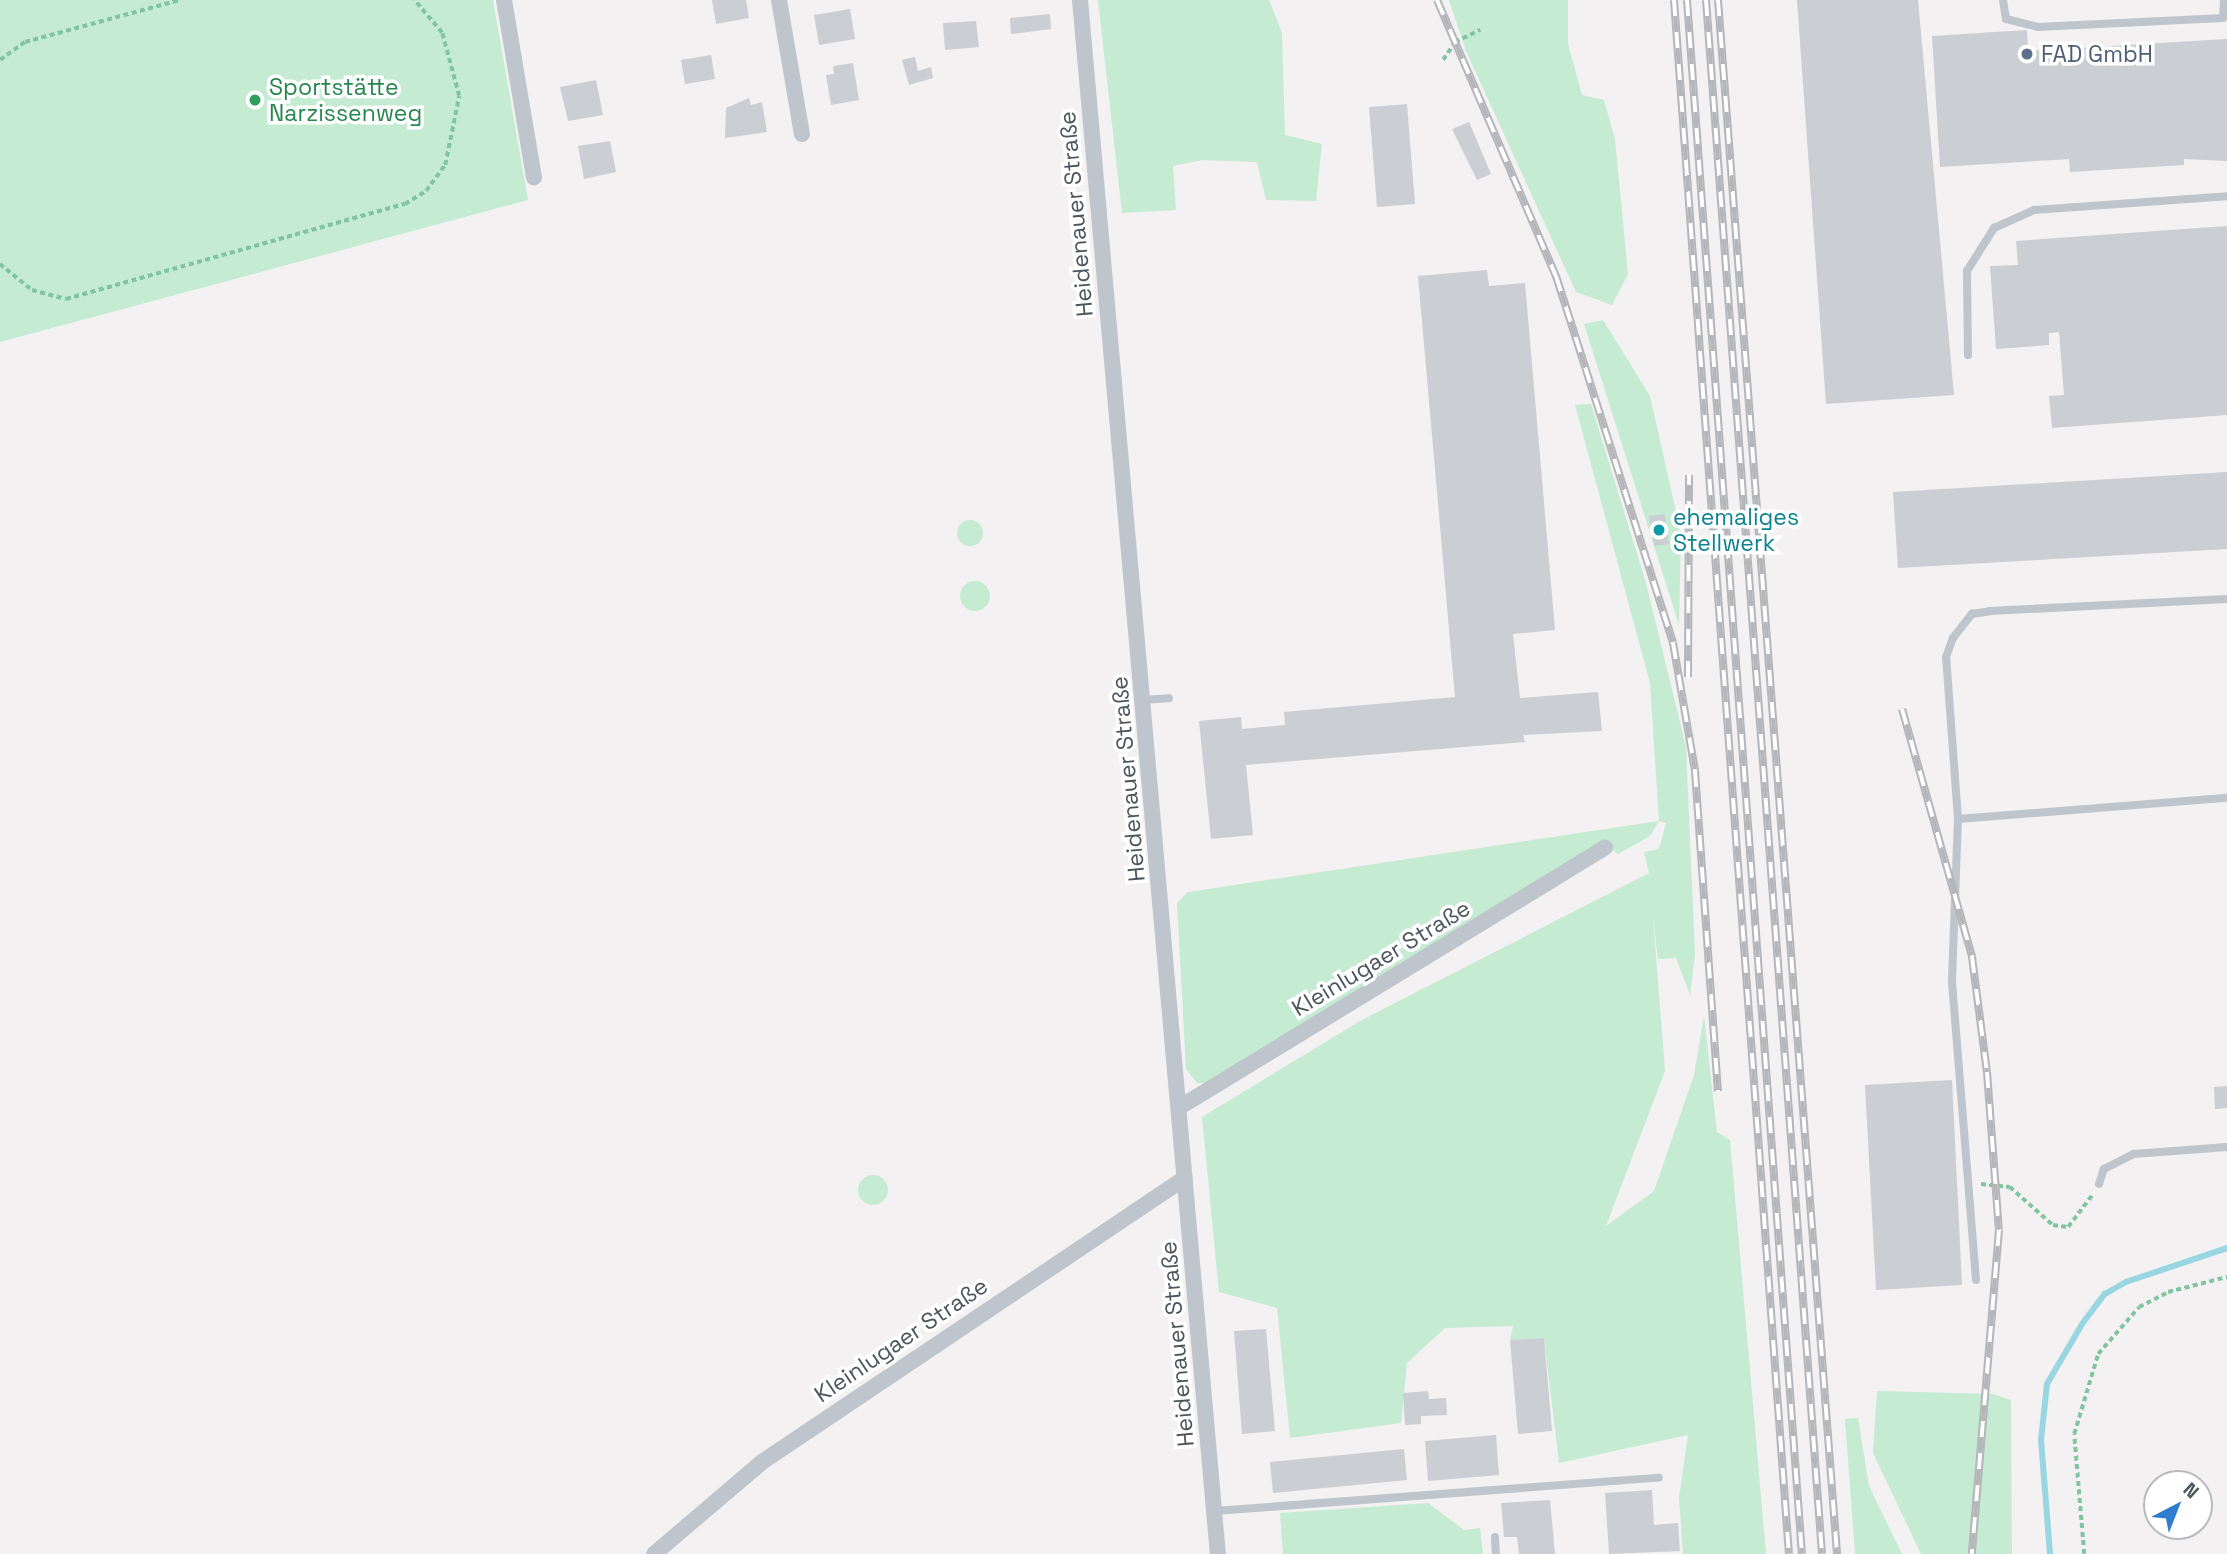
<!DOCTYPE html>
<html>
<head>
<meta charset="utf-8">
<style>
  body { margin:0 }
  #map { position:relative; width:2227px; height:1554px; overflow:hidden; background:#f3f1f1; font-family:"Space Grotesk",sans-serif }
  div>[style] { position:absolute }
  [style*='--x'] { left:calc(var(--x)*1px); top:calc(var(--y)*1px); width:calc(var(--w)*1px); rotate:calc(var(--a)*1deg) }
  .green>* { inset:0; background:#c5ebd2 }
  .round { border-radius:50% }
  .stream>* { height:6px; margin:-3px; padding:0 3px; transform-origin:3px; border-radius:3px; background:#98d6e2 }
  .building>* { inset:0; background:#cbced3 }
  .path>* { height:3.5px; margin-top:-1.75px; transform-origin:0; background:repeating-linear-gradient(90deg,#81c5a0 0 5px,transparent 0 8.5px) }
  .lane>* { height:8px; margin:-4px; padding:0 4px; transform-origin:4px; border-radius:4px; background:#bec5cc }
  .street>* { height:16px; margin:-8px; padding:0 8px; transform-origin:8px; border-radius:8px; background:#bec5cc }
  .rail>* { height:8px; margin-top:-4px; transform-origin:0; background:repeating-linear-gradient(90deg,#fff 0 16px,#b4b6ba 0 32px); box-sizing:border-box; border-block:2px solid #b4b6ba }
  .dots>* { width:19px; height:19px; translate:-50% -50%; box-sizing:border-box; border:4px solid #fff; border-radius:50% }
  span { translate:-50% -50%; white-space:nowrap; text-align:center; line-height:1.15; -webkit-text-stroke:7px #fff; paint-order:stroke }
  .service-label { font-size:23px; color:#4e5e75 }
  .left { translate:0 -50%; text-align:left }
  .leisure-label { font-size:23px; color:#27864d }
  .street-label { font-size:23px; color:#4b555c }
  .culture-label { font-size:23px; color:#0d838f }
  .north { position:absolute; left:2143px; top:1470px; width:70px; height:70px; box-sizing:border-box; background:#fff; border:2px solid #b7bbbe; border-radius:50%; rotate:42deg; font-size:19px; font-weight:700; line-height:28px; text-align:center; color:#4b555c }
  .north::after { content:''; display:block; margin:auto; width:24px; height:32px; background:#307cce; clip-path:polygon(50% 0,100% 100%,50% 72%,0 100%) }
</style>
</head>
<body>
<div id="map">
  <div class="green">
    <div style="clip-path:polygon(0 0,493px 0,528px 200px,0 342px)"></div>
    <div style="clip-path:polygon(1098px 0,1269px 0,1282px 33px,1285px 135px,1322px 144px,1316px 201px,1266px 200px,1257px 162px,1202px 160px,1173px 166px,1176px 210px,1122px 213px)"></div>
    <div style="clip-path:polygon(1449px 0,1568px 0,1568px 44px,1582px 95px,1604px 100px,1615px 139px,1628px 274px,1612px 305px,1576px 292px,1466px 51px)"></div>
    <div style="clip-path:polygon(1603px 320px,1650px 396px,1681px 534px,1679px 625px,1584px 324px)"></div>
    <div style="clip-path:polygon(1591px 404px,1646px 583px,1686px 747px,1695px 954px,1690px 995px,1676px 958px,1658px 959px,1653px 918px,1665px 1071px,1606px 1226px,1654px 1191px,1694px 1075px,1704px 1016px,1717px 1132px,1730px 1140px,1766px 1554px,1683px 1554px,1679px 1498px,1688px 1435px,1559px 1463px,1544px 1338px,1510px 1340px,1513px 1326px,1445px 1328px,1407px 1363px,1401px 1423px,1290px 1438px,1277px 1308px,1219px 1292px,1202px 1117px,1360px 1021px,1649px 873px,1644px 852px,1659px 849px,1666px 823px,1659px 821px,1650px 836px,1618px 854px,1601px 841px,1206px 1083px,1197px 1083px,1186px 1069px,1177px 903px,1188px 892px,1659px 821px,1650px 683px,1575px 405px)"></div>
    <div class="round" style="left:957px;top:520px;width:26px;height:26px"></div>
    <div class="round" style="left:960px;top:581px;width:30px;height:30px"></div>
    <div class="round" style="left:858px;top:1175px;width:30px;height:30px"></div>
    <div style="clip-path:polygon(1877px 1391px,1993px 1394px,2011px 1400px,2012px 1554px,1921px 1554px,1873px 1453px)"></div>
    <div style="clip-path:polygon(1858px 1418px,1869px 1486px,1902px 1554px,1855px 1554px,1845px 1419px)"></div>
    <div style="clip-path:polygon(1428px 1503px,1464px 1530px,1480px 1528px,1483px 1554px,1283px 1554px,1280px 1513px)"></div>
  </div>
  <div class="stream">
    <div style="--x:2050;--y:1554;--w:114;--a:-94.5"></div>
    <div style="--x:2041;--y:1440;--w:56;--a:-83.9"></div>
    <div style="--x:2047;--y:1384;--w:69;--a:-59.7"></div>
    <div style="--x:2082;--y:1324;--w:38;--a:-53"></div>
    <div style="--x:2105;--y:1294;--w:24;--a:-30"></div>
    <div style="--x:2126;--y:1282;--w:107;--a:-18.6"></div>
  </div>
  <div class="building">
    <div style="clip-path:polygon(712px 0,746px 0,749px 18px,716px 24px)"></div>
    <div style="clip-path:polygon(1797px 0,1918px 0,1954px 395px,1826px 404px)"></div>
    <div style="clip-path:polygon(850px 9px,855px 39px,819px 45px,814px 15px)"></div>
    <div style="clip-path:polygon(1050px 14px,1051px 29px,1011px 34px,1010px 18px)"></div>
    <div style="clip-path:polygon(976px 21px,979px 47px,945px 50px,943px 23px)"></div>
    <div style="clip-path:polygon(2027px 30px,2028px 51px,2227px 39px,2227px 161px,2184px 159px,2184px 165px,2070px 172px,2069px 159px,1940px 167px,1932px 36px)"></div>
    <div style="clip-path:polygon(711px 55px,715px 79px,685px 84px,681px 60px)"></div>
    <div style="clip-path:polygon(915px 57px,918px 71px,931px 67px,933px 78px,909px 85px,902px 60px)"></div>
    <div style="clip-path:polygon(853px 63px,859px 100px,831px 105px,826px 75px,834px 74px,833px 66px)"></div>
    <div style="clip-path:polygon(596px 80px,603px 115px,568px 121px,560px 87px)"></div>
    <div style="clip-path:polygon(749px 98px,751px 105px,762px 102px,767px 132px,725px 138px,726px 108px)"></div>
    <div style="clip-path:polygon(1407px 104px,1415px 204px,1377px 207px,1369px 107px)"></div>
    <div style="clip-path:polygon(1469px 122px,1491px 174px,1477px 180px,1452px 129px)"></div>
    <div style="clip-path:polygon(610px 141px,616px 172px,584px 179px,578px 146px)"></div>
    <div style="clip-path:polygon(2227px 226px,2227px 415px,2052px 428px,2049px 396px,2064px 395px,2059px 332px,2049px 333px,2049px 345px,1996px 349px,1990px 266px,2018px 265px,2016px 241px)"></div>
    <div style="clip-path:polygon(1487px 270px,1489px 286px,1525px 283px,1555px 630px,1513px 634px,1520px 698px,1598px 692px,1602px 731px,1523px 735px,1525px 742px,1246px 765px,1253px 835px,1211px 839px,1199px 721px,1241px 717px,1242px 729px,1285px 725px,1284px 712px,1455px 697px,1418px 276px)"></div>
    <div style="clip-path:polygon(2227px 472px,2227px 549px,1898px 568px,1893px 492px)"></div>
    <div style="clip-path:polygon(1665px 514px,1669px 544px,1654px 546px,1649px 516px)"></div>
    <div style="clip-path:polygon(1952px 1080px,1962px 1285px,1876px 1290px,1865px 1085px)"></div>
    <div style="clip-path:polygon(2227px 1086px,2227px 1108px,2215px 1109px,2214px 1087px)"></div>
    <div style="clip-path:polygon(1266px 1329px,1275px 1431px,1242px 1434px,1234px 1331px)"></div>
    <div style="clip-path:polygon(1544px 1338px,1552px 1431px,1518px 1434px,1510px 1340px)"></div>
    <div style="clip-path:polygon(1428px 1391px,1429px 1399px,1446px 1398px,1447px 1415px,1421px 1416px,1421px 1424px,1405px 1425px,1403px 1393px)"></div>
    <div style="clip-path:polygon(1496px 1435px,1499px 1475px,1428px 1481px,1425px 1441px)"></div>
    <div style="clip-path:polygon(1404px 1449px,1407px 1480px,1273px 1493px,1270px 1462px)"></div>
    <div style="clip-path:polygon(1652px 1490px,1654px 1525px,1678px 1523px,1680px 1551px,1609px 1554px,1605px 1493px)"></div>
    <div style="clip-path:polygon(1550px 1500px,1555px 1554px,1519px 1554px,1517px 1537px,1504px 1537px,1501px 1503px)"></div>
  </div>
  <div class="path">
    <div style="--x:0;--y:60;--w:31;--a:-36"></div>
    <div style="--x:25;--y:42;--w:161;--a:-15.2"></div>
    <div style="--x:1443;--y:60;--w:22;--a:-56"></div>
    <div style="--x:1455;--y:42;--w:28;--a:-26"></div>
    <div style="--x:0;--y:264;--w:41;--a:39.1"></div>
    <div style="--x:32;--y:290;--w:35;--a:15"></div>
    <div style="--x:66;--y:299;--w:352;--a:-15.7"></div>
    <div style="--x:405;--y:204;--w:25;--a:-32"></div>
    <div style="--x:426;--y:191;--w:32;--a:-54"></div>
    <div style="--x:445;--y:165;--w:70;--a:-78.5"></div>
    <div style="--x:459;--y:96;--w:65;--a:-105.1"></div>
    <div style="--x:442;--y:33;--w:43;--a:-130.3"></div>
    <div style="--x:1981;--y:1184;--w:29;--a:6"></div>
    <div style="--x:2010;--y:1187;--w:57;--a:41.5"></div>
    <div style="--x:2053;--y:1225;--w:15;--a:8"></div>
    <div style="--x:2068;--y:1227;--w:40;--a:-53"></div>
    <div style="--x:2084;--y:1554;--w:120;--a:-94.8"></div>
    <div style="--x:2074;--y:1434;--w:84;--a:-73.3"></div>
    <div style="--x:2098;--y:1354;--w:62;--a:-48.9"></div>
    <div style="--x:2139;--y:1307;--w:33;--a:-27"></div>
    <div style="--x:2168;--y:1292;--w:61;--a:-14.3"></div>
  </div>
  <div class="lane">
    <div style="--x:2003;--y:0;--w:19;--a:81"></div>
    <div style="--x:2006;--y:19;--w:33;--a:14"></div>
    <div style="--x:2038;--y:27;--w:185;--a:-2.8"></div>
    <div style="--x:2223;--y:18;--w:18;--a:-87"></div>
    <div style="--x:1968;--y:355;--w:84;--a:-90.7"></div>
    <div style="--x:1967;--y:271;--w:51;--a:-57.9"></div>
    <div style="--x:1994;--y:228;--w:44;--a:-24.2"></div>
    <div style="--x:2034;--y:210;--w:194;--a:-4.1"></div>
    <div style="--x:1143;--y:700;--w:26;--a:-4"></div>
    <div style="--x:1958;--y:819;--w:270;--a:-4.5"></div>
    <div style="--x:2099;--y:1184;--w:16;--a:-72"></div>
    <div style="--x:2104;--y:1169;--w:34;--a:-27"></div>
    <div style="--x:2134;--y:1154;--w:93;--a:-4.3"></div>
    <div style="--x:1976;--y:1280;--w:300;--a:-94.6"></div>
    <div style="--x:1952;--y:981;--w:162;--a:-87.9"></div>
    <div style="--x:1958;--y:819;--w:162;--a:-94.2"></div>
    <div style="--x:1946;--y:657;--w:20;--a:-70"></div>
    <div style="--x:1953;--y:638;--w:31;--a:-52"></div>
    <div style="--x:1972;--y:614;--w:18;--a:-9"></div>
    <div style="--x:1990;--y:611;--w:237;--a:-2.9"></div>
    <div style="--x:1215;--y:1511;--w:445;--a:-4.3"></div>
    <div style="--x:1495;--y:1537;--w:17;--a:87"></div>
  </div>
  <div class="street">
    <div style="--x:504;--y:0;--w:180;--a:80.4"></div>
    <div style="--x:779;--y:0;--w:136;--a:80.3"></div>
    <div style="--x:1080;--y:0;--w:1560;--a:84.93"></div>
    <div style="--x:1180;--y:1107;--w:498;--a:-31.4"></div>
    <div style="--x:654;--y:1554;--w:142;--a:-40.4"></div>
    <div style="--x:762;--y:1462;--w:509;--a:-33.88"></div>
  </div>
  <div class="rail">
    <div style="--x:1437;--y:0;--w:301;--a:66.7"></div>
    <div style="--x:1556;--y:276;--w:385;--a:72.3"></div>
    <div style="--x:1673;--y:643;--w:130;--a:80.2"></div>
    <div style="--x:1695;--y:771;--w:321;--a:85.9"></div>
    <div style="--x:1674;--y:0;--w:1558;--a:85.77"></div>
    <div style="--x:1687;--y:0;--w:1558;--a:85.77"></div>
    <div style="--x:1706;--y:0;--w:1558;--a:85.73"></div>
    <div style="--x:1718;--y:0;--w:1559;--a:85.62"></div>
    <div style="--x:1688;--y:677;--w:202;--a:-89.7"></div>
    <div style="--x:1902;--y:709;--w:258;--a:74.2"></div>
    <div style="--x:1972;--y:957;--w:116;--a:82.6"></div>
    <div style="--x:1987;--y:1072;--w:158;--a:85.7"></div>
    <div style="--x:1999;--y:1230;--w:325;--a:94.8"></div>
  </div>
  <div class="dots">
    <div style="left:2027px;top:54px;background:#5c6f8a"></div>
    <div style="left:255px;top:100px;background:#2e9e5b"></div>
    <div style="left:1659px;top:530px;background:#0f9aa8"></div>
  </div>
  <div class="service-label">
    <span class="left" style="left:2041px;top:54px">FAD GmbH</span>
  </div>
  <div class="leisure-label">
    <span class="left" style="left:269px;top:100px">Sportstätte<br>Narzissenweg</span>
  </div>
  <div class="street-label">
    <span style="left:1076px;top:214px;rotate:-95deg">Heidenauer Straße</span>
    <span style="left:1128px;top:779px;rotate:-95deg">Heidenauer Straße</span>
    <span style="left:1381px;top:958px;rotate:-31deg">Kleinlugaer Straße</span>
    <span style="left:901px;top:1340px;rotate:-34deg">Kleinlugaer Straße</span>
    <span style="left:1177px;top:1344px;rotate:-95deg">Heidenauer Straße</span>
  </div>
  <div class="culture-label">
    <span class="left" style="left:1673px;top:530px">ehemaliges<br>Stellwerk</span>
  </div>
  <div class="north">N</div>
</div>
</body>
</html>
